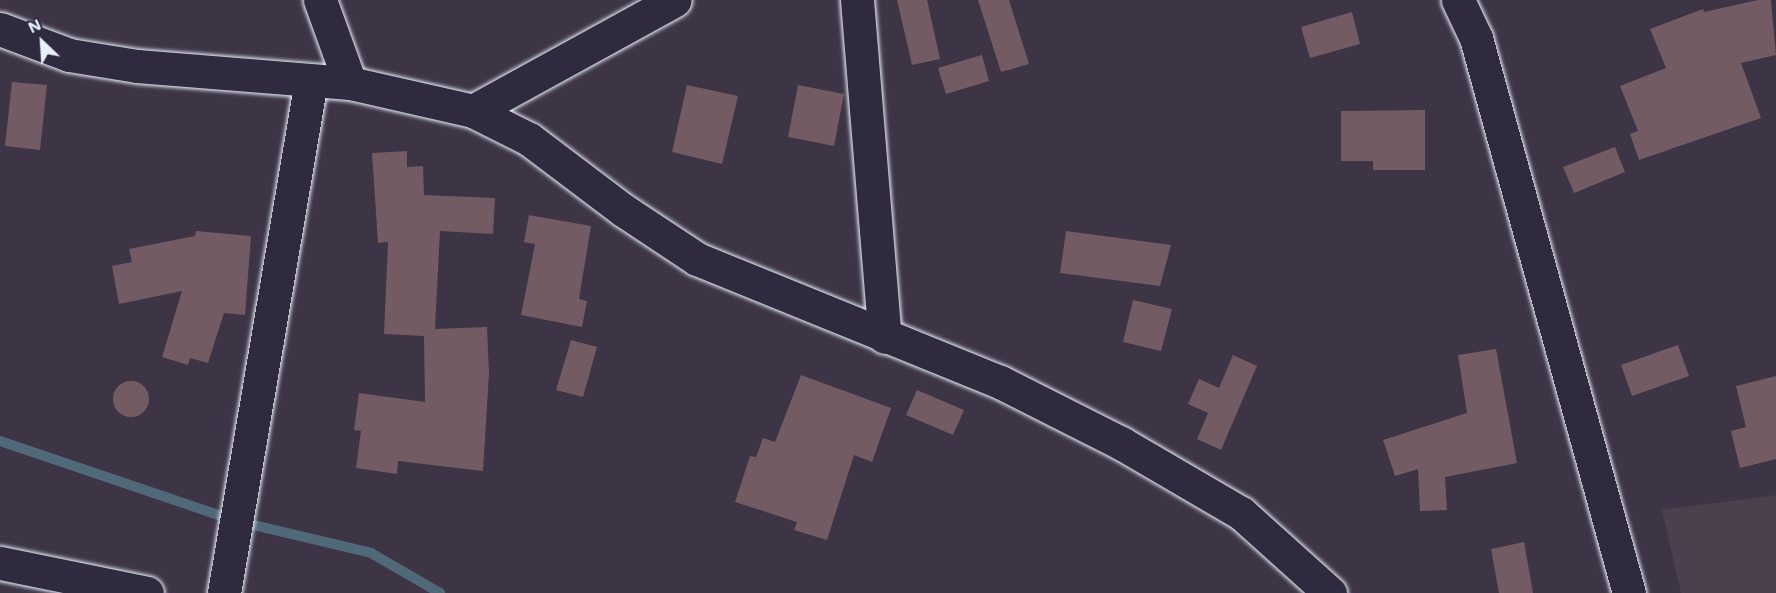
<!DOCTYPE html>
<html>
<head>
<meta charset="utf-8">
<style>
  body { margin:0 }
  #map { position:relative; width:1776px; height:593px; overflow:hidden; background:#3d3445; font-family:Mali,sans-serif }
  div>[style] { position:absolute }
  [style*='--x'] { left:calc(var(--x)*1px); top:calc(var(--y)*1px); width:calc(var(--w)*1px); rotate:calc(var(--a)*1deg) }
  .built>* { inset:0; background:#4d404e }
  .stream>* { height:10px; margin:-5px; padding:0 5px; transform-origin:5px; border-radius:5px; background:#506978 }
  .building>* { inset:0; background:#735b64 }
  .round { border-radius:50% }
  .roads { filter:drop-shadow(0 0 2px #e8f1f8) drop-shadow(0 0 2px #e8f1f8) }
  .street>* { height:33px; margin:-16.5px; padding:0 16.5px; transform-origin:16.5px; border-radius:16.5px; background:#2f2a3d }
  span { translate:-50% -50%; white-space:nowrap; text-align:center; line-height:1.15; -webkit-text-stroke:4.5px #2f2a3d; paint-order:stroke }
  .north { position:absolute; left:12px; top:12px; width:60px; height:60px; -webkit-text-stroke:4px #2f2a3d; paint-order:stroke; rotate:335deg; font-size:16px; font-weight:700; line-height:24px; text-align:center; color:#e8f1f8 }
  .north::after { content:''; display:block; margin:auto; width:21px; height:27px; background:#e8f1f8; clip-path:polygon(50% 0,100% 100%,50% 72%,0 100%) }
</style>
</head>
<body>
<div id="map">
  <div class="built">
    <div style="clip-path:polygon(1776px 495px,1776px 593px,1681px 593px,1662px 510px)"></div>
  </div>
  <div class="stream">
    <div style="--x:0;--y:441;--w:250;--a:18.7"></div>
    <div style="--x:237;--y:521;--w:138;--a:13.4"></div>
    <div style="--x:371;--y:553;--w:80;--a:30.1"></div>
  </div>
  <div class="building">
    <div style="clip-path:polygon(897px 0,927px 0,940px 59px,912px 65px)"></div>
    <div style="clip-path:polygon(978px 0,1009px 0,1029px 64px,1001px 72px)"></div>
    <div style="clip-path:polygon(1758px 0,1771px 0,1776px 55px,1741px 63px,1761px 118px,1639px 160px,1630px 134px,1638px 131px,1620px 86px,1666px 68px,1650px 29px,1703px 9px,1704px 12px)"></div>
    <div style="clip-path:polygon(1352px 12px,1360px 44px,1310px 58px,1301px 27px)"></div>
    <div style="clip-path:polygon(982px 55px,989px 81px,946px 94px,938px 68px)"></div>
    <div style="clip-path:polygon(12px 82px,47px 85px,40px 150px,5px 146px)"></div>
    <div style="clip-path:polygon(687px 85px,738px 96px,722px 164px,672px 152px)"></div>
    <div style="clip-path:polygon(798px 85px,844px 94px,834px 146px,788px 137px)"></div>
    <div style="clip-path:polygon(1425px 110px,1425px 170px,1373px 170px,1373px 161px,1341px 161px,1341px 111px)"></div>
    <div style="clip-path:polygon(1615px 147px,1625px 172px,1574px 193px,1563px 167px)"></div>
    <div style="clip-path:polygon(407px 151px,407px 167px,423px 166px,424px 195px,495px 198px,493px 234px,440px 231px,435px 329px,487px 327px,489px 373px,483px 471px,398px 461px,397px 474px,356px 468px,361px 431px,354px 430px,359px 393px,425px 402px,424px 336px,384px 334px,388px 242px,378px 243px,372px 153px)"></div>
    <div style="clip-path:polygon(529px 215px,591px 226px,579px 299px,587px 301px,582px 327px,521px 315px,535px 244px,524px 242px)"></div>
    <div style="clip-path:polygon(196px 231px,251px 236px,245px 315px,224px 313px,208px 363px,190px 358px,188px 365px,162px 357px,182px 291px,119px 304px,112px 266px,132px 262px,129px 249px,195px 236px)"></div>
    <div style="clip-path:polygon(1066px 231px,1171px 245px,1160px 286px,1060px 273px)"></div>
    <div style="clip-path:polygon(1133px 300px,1172px 309px,1161px 351px,1123px 342px)"></div>
    <div style="clip-path:polygon(571px 340px,597px 347px,583px 397px,556px 390px)"></div>
    <div style="clip-path:polygon(1678px 345px,1689px 376px,1632px 396px,1621px 365px)"></div>
    <div style="clip-path:polygon(1496px 349px,1517px 463px,1445px 477px,1447px 510px,1420px 511px,1418px 469px,1395px 476px,1383px 440px,1467px 413px,1458px 355px)"></div>
    <div style="clip-path:polygon(1233px 355px,1257px 366px,1221px 450px,1197px 439px,1208px 413px,1188px 404px,1199px 379px,1219px 388px)"></div>
    <div style="clip-path:polygon(801px 375px,891px 408px,872px 462px,854px 455px,827px 540px,794px 530px,797px 522px,735px 502px,750px 456px,756px 457px,763px 438px,775px 442px)"></div>
    <div style="clip-path:polygon(1776px 376px,1776px 459px,1740px 468px,1731px 431px,1746px 427px,1736px 386px)"></div>
    <div class="round" style="left:113px;top:381px;width:36px;height:36px"></div>
    <div style="clip-path:polygon(917px 390px,964px 410px,953px 435px,906px 415px)"></div>
    <div style="clip-path:polygon(1524px 542px,1533px 593px,1499px 593px,1491px 549px)"></div>
  </div>
  <div class="roads">
    <div class="street">
      <div style="--x:320;--y:0;--w:88;--a:70.1"></div>
      <div style="--x:857;--y:0;--w:338;--a:85.3"></div>
      <div style="--x:1458;--y:0;--w:42;--a:64.7"></div>
      <div style="--x:1476;--y:38;--w:576;--a:74.59"></div>
      <div style="--x:0;--y:29;--w:74;--a:20.6"></div>
      <div style="--x:69;--y:55;--w:69;--a:9.2"></div>
      <div style="--x:137;--y:66;--w:214;--a:4.6"></div>
      <div style="--x:350;--y:83;--w:126;--a:12.8"></div>
      <div style="--x:473;--y:111;--w:63;--a:26.6"></div>
      <div style="--x:529;--y:139;--w:118;--a:37.1"></div>
      <div style="--x:623;--y:210;--w:89;--a:33.5"></div>
      <div style="--x:697;--y:259;--w:327;--a:22.1"></div>
      <div style="--x:1000;--y:382;--w:136;--a:26.8"></div>
      <div style="--x:1121;--y:443;--w:139;--a:30.3"></div>
      <div style="--x:1241;--y:513;--w:120;--a:42"></div>
      <div style="--x:473;--y:111;--w:230;--a:-28.8"></div>
      <div style="--x:0;--y:563;--w:150;--a:11.5"></div>
      <div style="--x:224;--y:593;--w:519;--a:-80.36"></div>
    </div>
  </div>
  <div class="north">N</div>
</div>
</body>
</html>
